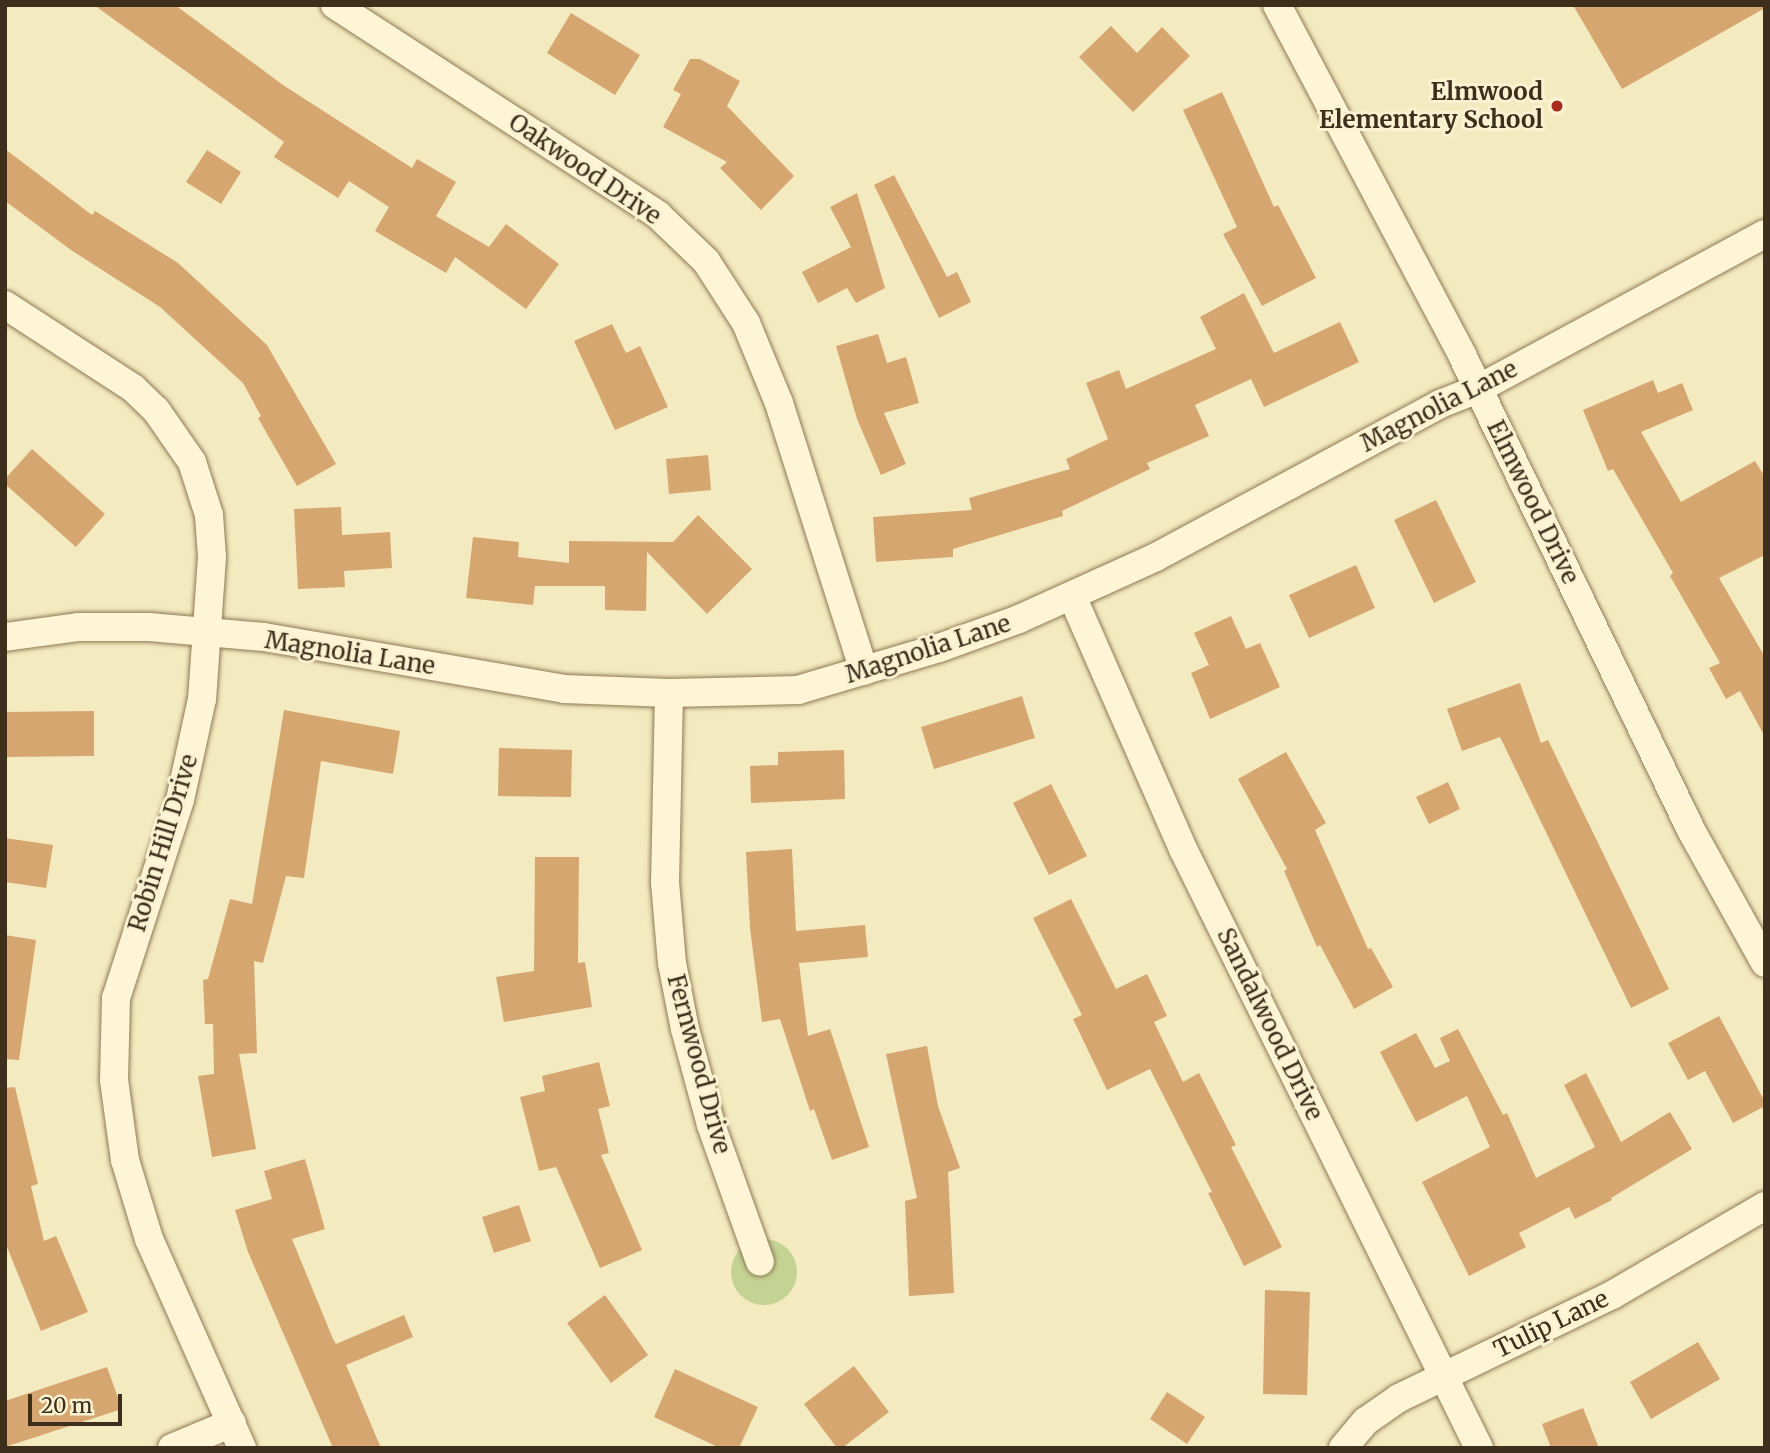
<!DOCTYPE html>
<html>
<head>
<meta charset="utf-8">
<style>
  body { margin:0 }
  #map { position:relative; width:1770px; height:1453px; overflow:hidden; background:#f3eac0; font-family:Merriweather,serif }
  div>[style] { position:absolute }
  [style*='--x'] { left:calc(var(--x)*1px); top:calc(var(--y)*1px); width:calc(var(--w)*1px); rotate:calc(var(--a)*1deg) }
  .green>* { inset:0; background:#c4d393 }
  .round { border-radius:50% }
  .building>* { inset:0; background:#d6a671 }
  .roads { filter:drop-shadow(0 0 2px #8f7a55) drop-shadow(0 0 2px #8f7a55) }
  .street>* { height:28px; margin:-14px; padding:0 14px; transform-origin:14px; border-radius:14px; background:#fdf5d5 }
  .dots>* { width:19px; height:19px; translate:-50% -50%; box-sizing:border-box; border:4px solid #faf2d1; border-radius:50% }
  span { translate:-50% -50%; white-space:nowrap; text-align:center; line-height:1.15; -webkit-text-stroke:6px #faf2d1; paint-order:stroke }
  .poi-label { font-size:24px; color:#3d2f1c; font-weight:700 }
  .right { translate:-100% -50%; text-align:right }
  .street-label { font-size:24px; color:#3d2f1c }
  .frame { position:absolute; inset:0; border:7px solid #3d2f1c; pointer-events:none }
  .scale { position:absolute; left:28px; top:1394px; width:94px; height:32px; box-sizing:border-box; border:4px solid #3d2f1c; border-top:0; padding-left:9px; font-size:21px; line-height:24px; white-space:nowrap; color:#3d2f1c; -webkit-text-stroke:5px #faf2d1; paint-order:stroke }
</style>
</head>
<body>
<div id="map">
  <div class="green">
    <div class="round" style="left:731px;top:1239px;width:66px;height:66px"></div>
  </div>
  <div class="building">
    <div style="clip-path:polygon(94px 5px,175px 5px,283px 85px,412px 168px,417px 159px,456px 182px,436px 216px,489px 247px,506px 224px,559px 264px,526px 309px,455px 257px,446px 273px,375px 231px,389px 207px,349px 181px,338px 198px,274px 157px,284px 142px)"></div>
    <div style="clip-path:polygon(1573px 5px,1765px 5px,1765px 8px,1622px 89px)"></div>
    <div style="clip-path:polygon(571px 13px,640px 55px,615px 95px,547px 53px)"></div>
    <div style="clip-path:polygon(1111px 26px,1137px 53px,1162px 27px,1190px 56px,1133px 112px,1079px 57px)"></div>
    <div style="clip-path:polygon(690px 59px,700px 59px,740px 81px,727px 106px,794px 176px,761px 210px,720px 168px,727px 162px,663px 127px,681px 94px,673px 90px)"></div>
    <div style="clip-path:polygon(1222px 92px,1274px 207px,1278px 205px,1316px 278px,1262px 306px,1223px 234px,1237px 227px,1183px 110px)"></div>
    <div style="clip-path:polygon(5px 149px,92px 215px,95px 211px,178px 263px,267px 345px,336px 464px,297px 486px,258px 418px,261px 416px,243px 383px,160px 307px,71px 250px,5px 201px)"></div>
    <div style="clip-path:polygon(207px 150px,241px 172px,221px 204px,186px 182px)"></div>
    <div style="clip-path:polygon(894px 175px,947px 277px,957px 272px,971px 302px,939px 318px,874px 185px)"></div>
    <div style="clip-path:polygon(857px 193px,885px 288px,856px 303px,847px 288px,818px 303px,802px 272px,851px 247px,830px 207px)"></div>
    <div style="clip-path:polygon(1244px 293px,1274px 353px,1340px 322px,1359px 362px,1264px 407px,1251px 379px,1195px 405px,1209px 436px,1147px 463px,1150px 469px,1062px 511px,1063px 516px,953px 549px,953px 557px,876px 562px,873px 517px,972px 510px,969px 498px,1070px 469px,1066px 459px,1108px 439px,1086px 383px,1119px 370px,1126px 389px,1216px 349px,1200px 317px)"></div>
    <div style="clip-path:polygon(612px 324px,626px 353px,640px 346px,668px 407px,615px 430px,574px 341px)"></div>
    <div style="clip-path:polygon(878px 334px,887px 363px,906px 357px,919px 403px,884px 413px,906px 464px,881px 475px,857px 419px,836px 346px)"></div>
    <div style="clip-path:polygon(1653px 380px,1658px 393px,1682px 383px,1693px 410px,1641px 432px,1681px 502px,1755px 461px,1765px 477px,1765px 555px,1719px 578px,1765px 657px,1765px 737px,1740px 691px,1726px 699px,1709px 668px,1720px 663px,1670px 576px,1673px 573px,1613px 469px,1608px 471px,1583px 410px)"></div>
    <div style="clip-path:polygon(32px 449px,105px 514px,76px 547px,5px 484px,5px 479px)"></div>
    <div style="clip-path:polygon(708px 455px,711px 490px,669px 494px,666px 459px)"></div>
    <div style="clip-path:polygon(1436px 500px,1476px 582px,1434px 603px,1394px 520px)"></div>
    <div style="clip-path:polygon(341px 507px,342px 535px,390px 532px,392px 568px,344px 571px,345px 587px,298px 589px,294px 509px)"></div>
    <div style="clip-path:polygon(698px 515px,752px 569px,707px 614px,647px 552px,646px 611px,605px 610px,605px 586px,535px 586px,533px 605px,466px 598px,473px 537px,519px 542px,518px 557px,569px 563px,569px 541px,673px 542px)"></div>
    <div style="clip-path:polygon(1356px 565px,1375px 608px,1309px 638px,1289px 595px)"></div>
    <div style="clip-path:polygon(1231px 616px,1246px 649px,1260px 643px,1280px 687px,1210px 719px,1191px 673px,1209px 665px,1194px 633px)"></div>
    <div style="clip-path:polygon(1520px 683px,1541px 743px,1548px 740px,1669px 989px,1631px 1008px,1500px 737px,1462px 751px,1447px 709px)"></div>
    <div style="clip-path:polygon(1022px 696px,1035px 738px,934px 769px,921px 727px)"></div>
    <div style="clip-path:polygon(284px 710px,400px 731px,393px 774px,321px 761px,304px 878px,286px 876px,263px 963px,254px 961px,257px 1053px,239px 1054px,256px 1149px,212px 1157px,198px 1076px,214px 1074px,213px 1024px,205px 1024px,203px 980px,208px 979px,230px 899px,252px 904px)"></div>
    <div style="clip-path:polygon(94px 711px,94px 756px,5px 757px,5px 712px)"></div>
    <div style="clip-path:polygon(499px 748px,572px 750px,571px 797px,498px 796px)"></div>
    <div style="clip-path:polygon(844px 750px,845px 799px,751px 803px,750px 766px,778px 765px,778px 752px)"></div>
    <div style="clip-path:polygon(1286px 752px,1326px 823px,1315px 830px,1368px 949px,1371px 948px,1393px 987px,1354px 1009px,1320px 945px,1317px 947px,1284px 871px,1287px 869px,1238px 779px)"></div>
    <div style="clip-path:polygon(1448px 782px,1460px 809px,1429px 824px,1416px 797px)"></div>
    <div style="clip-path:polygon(1051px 784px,1087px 856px,1049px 875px,1013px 803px)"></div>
    <div style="clip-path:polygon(5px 838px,53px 845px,46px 888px,5px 882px)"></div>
    <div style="clip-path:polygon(792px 849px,796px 931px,865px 925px,868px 957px,799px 963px,808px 1036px,830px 1029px,869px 1147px,832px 1160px,814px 1109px,810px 1111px,780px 1019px,762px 1022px,750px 928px,746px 852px)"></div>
    <div style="clip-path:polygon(535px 857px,579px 857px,578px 963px,585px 962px,592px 1007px,504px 1022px,496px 977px,534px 971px)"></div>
    <div style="clip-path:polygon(1071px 899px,1116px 989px,1147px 974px,1167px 1016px,1154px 1022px,1183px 1082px,1199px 1073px,1236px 1145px,1231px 1147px,1282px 1247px,1244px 1266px,1208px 1193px,1212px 1192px,1150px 1069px,1107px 1090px,1073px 1019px,1082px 1015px,1033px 918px)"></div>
    <div style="clip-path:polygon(5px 935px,36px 940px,19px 1060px,5px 1059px)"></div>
    <div style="clip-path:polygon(1719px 1016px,1765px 1102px,1765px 1106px,1733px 1123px,1705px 1071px,1688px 1080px,1668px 1043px)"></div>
    <div style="clip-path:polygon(1458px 1029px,1503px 1115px,1507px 1113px,1536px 1178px,1595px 1147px,1564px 1085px,1586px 1073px,1621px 1142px,1670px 1112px,1692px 1149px,1611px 1198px,1612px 1200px,1575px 1219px,1569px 1207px,1519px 1233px,1526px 1247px,1469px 1276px,1422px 1182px,1490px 1147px,1467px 1096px,1416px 1122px,1380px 1052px,1416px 1033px,1435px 1068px,1450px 1061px,1440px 1038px)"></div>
    <div style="clip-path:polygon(927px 1046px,938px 1106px,960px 1168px,948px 1172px,954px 1293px,909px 1296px,905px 1201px,917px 1198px,886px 1054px)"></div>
    <div style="clip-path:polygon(599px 1062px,610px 1106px,598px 1109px,609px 1153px,601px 1155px,642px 1250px,600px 1268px,556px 1167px,539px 1171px,520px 1097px,545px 1091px,542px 1076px)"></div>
    <div style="clip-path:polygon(15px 1087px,38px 1184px,31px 1186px,44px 1241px,56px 1236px,88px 1312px,41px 1331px,5px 1242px,5px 1088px)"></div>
    <div style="clip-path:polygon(305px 1159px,325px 1229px,292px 1239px,333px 1339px,336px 1344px,404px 1315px,413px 1337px,346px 1365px,381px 1448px,333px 1448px,248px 1252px,235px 1210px,272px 1199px,264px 1171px)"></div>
    <div style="clip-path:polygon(519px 1205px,531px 1241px,494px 1253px,482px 1217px)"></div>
    <div style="clip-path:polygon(1265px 1290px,1310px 1292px,1307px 1395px,1263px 1394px)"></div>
    <div style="clip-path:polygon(605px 1295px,648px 1355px,611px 1383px,567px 1323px)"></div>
    <div style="clip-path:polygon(1698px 1342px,1720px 1379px,1651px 1419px,1630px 1382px)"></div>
    <div style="clip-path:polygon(854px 1366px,889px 1412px,842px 1448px,837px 1448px,804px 1404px)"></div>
    <div style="clip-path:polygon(107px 1367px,122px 1409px,5px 1447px,5px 1401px)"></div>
    <div style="clip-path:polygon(675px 1369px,758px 1407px,739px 1448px,720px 1448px,654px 1417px)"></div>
    <div style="clip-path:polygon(1167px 1392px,1205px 1417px,1187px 1444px,1150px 1419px)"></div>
    <div style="clip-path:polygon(1583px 1408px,1599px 1448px,1551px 1448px,1542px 1424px)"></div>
  </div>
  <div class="roads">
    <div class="street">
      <div style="--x:335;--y:5;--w:385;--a:33"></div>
      <div style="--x:658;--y:215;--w:66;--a:43.8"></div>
      <div style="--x:706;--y:261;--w:74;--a:57.2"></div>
      <div style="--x:746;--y:323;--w:87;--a:67.6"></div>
      <div style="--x:779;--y:403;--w:281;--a:72.4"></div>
      <div style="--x:1277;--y:5;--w:398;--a:62.1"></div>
      <div style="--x:1463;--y:357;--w:525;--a:64.26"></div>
      <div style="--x:1691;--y:830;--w:152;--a:60.9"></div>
      <div style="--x:5;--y:305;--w:153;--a:33"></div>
      <div style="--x:133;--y:388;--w:32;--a:44"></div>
      <div style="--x:156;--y:410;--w:63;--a:55.3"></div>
      <div style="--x:192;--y:462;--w:56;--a:72.2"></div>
      <div style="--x:209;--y:515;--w:42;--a:85.9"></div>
      <div style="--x:212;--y:557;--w:142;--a:94"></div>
      <div style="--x:202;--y:699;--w:103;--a:102.3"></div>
      <div style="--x:180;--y:800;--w:208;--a:107.9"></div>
      <div style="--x:116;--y:998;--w:82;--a:91.4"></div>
      <div style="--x:114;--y:1080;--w:81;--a:82.2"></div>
      <div style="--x:125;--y:1160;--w:83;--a:73.1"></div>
      <div style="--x:149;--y:1239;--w:229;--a:66"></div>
      <div style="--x:1072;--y:596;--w:276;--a:66.3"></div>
      <div style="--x:1183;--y:849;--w:668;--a:63.7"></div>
      <div style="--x:5;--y:637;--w:75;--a:-7.7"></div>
      <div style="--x:79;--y:627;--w:70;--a:0"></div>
      <div style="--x:149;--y:627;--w:115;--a:5"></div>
      <div style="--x:264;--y:637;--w:304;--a:9.8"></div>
      <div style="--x:564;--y:689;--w:105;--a:2.2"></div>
      <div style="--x:669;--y:693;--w:129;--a:-1.3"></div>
      <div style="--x:798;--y:690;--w:147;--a:-16.6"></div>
      <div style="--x:939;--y:648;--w:85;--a:-19.9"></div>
      <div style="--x:1019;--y:619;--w:90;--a:-24.3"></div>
      <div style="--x:1101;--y:582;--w:60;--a:-24.4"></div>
      <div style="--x:1156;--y:557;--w:323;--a:-28.3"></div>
      <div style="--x:1440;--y:404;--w:41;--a:-21.5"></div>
      <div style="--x:1478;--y:389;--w:326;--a:-28.4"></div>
      <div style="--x:669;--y:693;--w:189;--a:91.2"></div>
      <div style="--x:665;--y:882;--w:81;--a:85.1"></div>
      <div style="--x:672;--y:963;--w:67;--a:78.9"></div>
      <div style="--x:685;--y:1029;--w:99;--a:74.8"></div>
      <div style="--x:711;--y:1125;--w:145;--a:70.3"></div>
      <div style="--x:172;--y:1448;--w:65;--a:-22.6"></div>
      <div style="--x:1343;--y:1448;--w:35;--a:-50"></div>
      <div style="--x:1366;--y:1421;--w:40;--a:-34.9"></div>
      <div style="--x:1399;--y:1398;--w:237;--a:-25.8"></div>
      <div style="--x:1612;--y:1295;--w:177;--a:-30.2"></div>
    </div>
  </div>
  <div class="dots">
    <div style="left:1557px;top:106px;background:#a62c1e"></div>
  </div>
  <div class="poi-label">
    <span class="right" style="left:1543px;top:106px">Elmwood<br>Elementary School</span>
  </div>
  <div class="street-label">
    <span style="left:585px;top:169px;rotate:34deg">Oakwood Drive</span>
    <span style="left:1439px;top:406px;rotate:-27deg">Magnolia Lane</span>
    <span style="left:1533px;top:502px;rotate:64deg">Elmwood Drive</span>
    <span style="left:928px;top:649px;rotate:-18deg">Magnolia Lane</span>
    <span style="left:350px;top:653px;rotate:9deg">Magnolia Lane</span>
    <span style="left:163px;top:843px;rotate:-73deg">Robin Hill Drive</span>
    <span style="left:1270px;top:1024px;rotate:64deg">Sandalwood Drive</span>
    <span style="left:699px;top:1064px;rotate:75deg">Fernwood Drive</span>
    <span style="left:1551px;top:1324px;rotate:-26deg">Tulip Lane</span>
  </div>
  <div class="frame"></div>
  <div class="scale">20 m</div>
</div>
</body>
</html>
